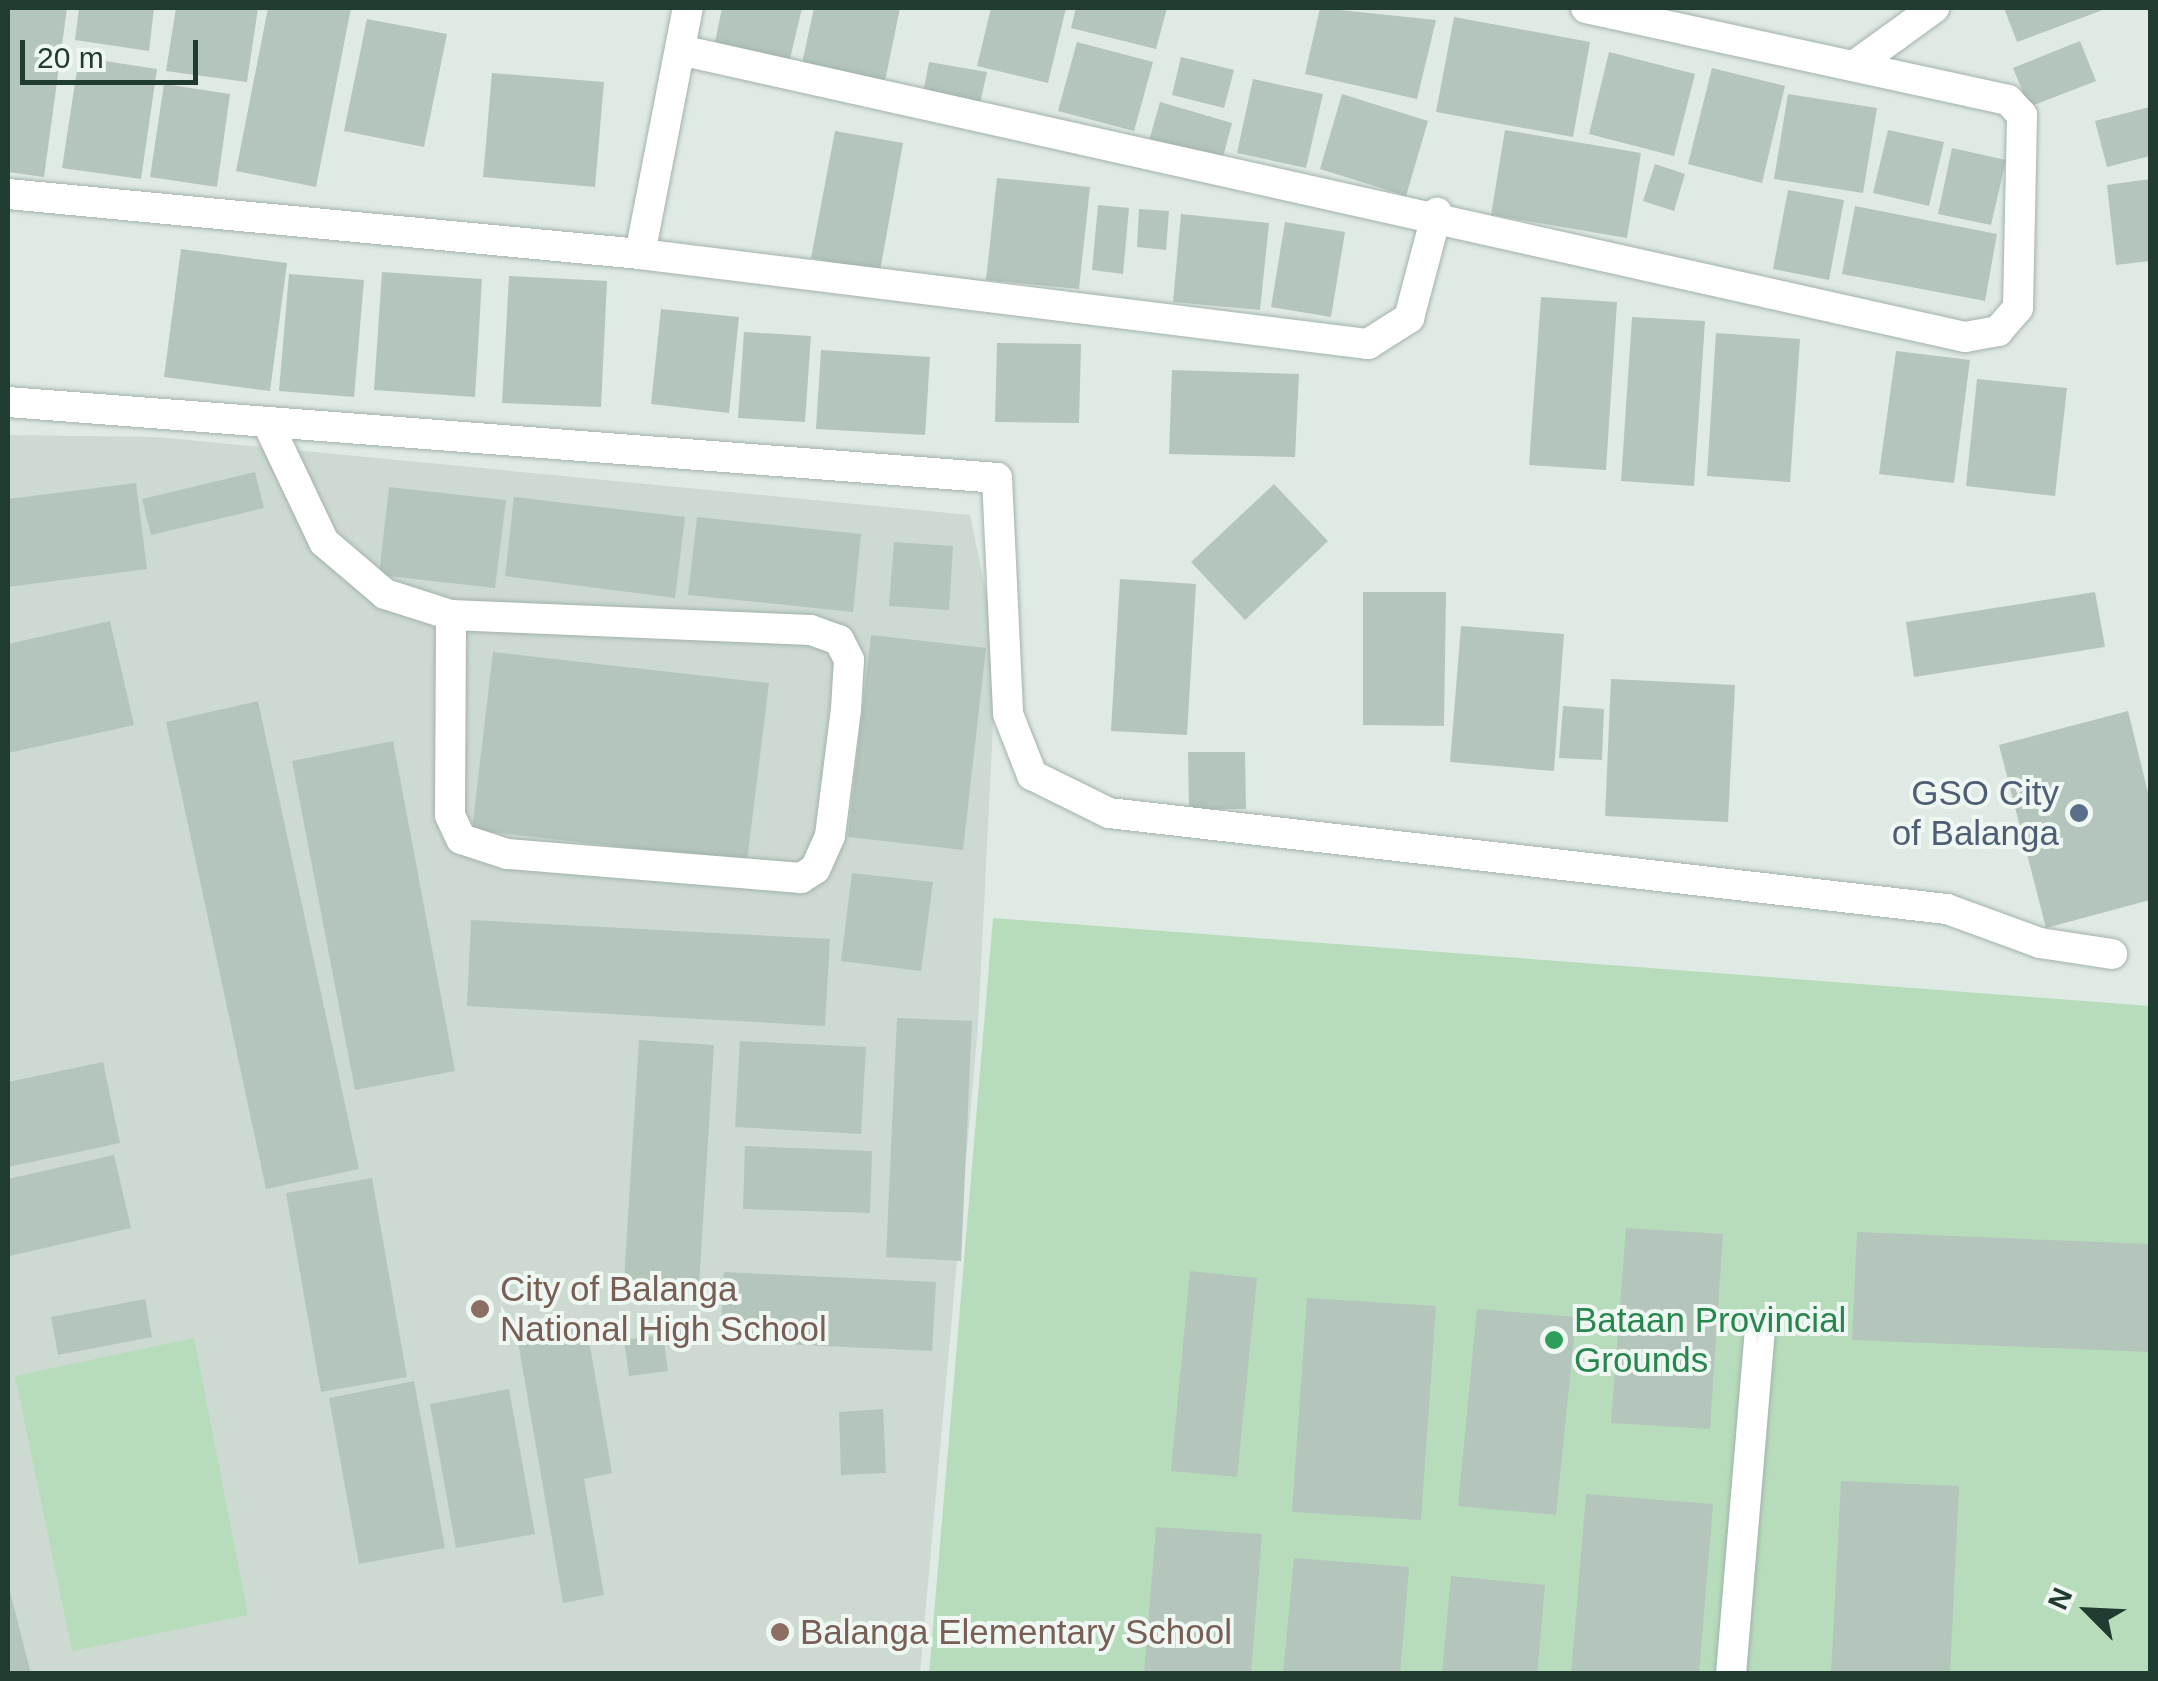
<!DOCTYPE html>
<html>
<head>
<meta charset="utf-8">
<style>
  body { margin:0 }
  #map { position:relative; width:2158px; height:1681px; overflow:hidden; background:#dfeae4; font-family:Helvetica,sans-serif }
  div>[style] { position:absolute }
  [style*='--x'] { left:calc(var(--x)*1px); top:calc(var(--y)*1px); width:calc(var(--w)*1px); rotate:calc(var(--a)*1deg) }
  .built>* { inset:0; background:#cddad2 }
  .green>* { inset:0; background:#b7dcbc }
  .building>* { inset:0; background:#b4c5bc }
  .roads { filter:drop-shadow(0 0 2px #a2b2aa) drop-shadow(0 0 2px #a2b2aa) }
  .minor>* { height:30px; margin:-15px; padding:0 15px; transform-origin:15px; border-radius:15px; background:#fff }
  .dots>* { width:28px; height:28px; translate:-50% -50%; box-sizing:border-box; border:5px solid #eff7f2; border-radius:50% }
  span { translate:-50% -50%; white-space:nowrap; text-align:center; line-height:1.15; -webkit-text-stroke:8px #eff7f2; paint-order:stroke }
  .service-label { font-size:35px; color:#4e5e75 }
  .right { translate:-100% -50%; text-align:right }
  .education-label { font-size:35px; color:#785e54 }
  .left { translate:0 -50%; text-align:left }
  .leisure-label { font-size:35px; color:#27864d }
  .frame { position:absolute; inset:0; border:10px solid #203b2f; pointer-events:none }
  .north { position:absolute; left:2038px; top:1561px; width:100px; height:100px; -webkit-text-stroke:8px #eff7f2; paint-order:stroke; rotate:294deg; font-size:28px; font-weight:700; line-height:40px; text-align:center; color:#203b2f }
  .north::after { content:''; display:block; margin:auto; width:35px; height:45px; background:#203b2f; clip-path:polygon(50% 0,100% 100%,50% 72%,0 100%) }
  .scale { position:absolute; left:20px; top:40px; width:178px; height:45px; box-sizing:border-box; border:5px solid #203b2f; border-top:0; padding-left:12px; font-size:30px; line-height:35px; white-space:nowrap; color:#203b2f; -webkit-text-stroke:8px #eff7f2; paint-order:stroke }
</style>
</head>
<body>
<div id="map">
  <div class="built">
    <div style="clip-path:polygon(8px 435px,157px 437px,970px 515px,997px 645px,978px 1027px,920px 1673px,8px 1674px)"></div>
  </div>
  <div class="green">
    <div style="clip-path:polygon(993px 918px,2150px 1006px,2150px 1673px,929px 1674px)"></div>
    <div style="clip-path:polygon(194px 1338px,248px 1615px,72px 1651px,15px 1376px)"></div>
  </div>
  <div class="building">
    <div style="clip-path:polygon(8px 8px,67px 8px,44px 177px,8px 172px)"></div>
    <div style="clip-path:polygon(79px 8px,154px 8px,149px 51px,75px 40px)"></div>
    <div style="clip-path:polygon(176px 8px,258px 8px,247px 82px,166px 71px)"></div>
    <div style="clip-path:polygon(268px 8px,351px 8px,316px 187px,236px 171px)"></div>
    <div style="clip-path:polygon(722px 8px,802px 8px,790px 59px,715px 42px)"></div>
    <div style="clip-path:polygon(814px 8px,900px 8px,884px 86px,801px 68px)"></div>
    <div style="clip-path:polygon(991px 8px,1066px 8px,1048px 83px,977px 66px)"></div>
    <div style="clip-path:polygon(1076px 8px,1167px 8px,1156px 49px,1071px 28px)"></div>
    <div style="clip-path:polygon(1320px 8px,1436px 20px,1417px 99px,1305px 74px)"></div>
    <div style="clip-path:polygon(2004px 8px,2108px 8px,2017px 42px)"></div>
    <div style="clip-path:polygon(1454px 17px,1590px 42px,1573px 137px,1436px 112px)"></div>
    <div style="clip-path:polygon(367px 19px,447px 34px,424px 147px,344px 131px)"></div>
    <div style="clip-path:polygon(2080px 41px,2096px 81px,2029px 107px,2013px 68px)"></div>
    <div style="clip-path:polygon(1077px 42px,1153px 62px,1134px 131px,1058px 111px)"></div>
    <div style="clip-path:polygon(1609px 52px,1695px 74px,1674px 156px,1589px 134px)"></div>
    <div style="clip-path:polygon(79px 57px,157px 69px,141px 179px,62px 168px)"></div>
    <div style="clip-path:polygon(1181px 57px,1234px 70px,1224px 108px,1172px 95px)"></div>
    <div style="clip-path:polygon(929px 62px,987px 72px,979px 108px,922px 98px)"></div>
    <div style="clip-path:polygon(1712px 68px,1785px 86px,1762px 183px,1688px 164px)"></div>
    <div style="clip-path:polygon(492px 73px,604px 82px,595px 187px,483px 177px)"></div>
    <div style="clip-path:polygon(1253px 79px,1323px 94px,1306px 168px,1237px 153px)"></div>
    <div style="clip-path:polygon(164px 84px,230px 94px,217px 187px,150px 177px)"></div>
    <div style="clip-path:polygon(1342px 94px,1428px 121px,1406px 196px,1320px 169px)"></div>
    <div style="clip-path:polygon(1788px 94px,1877px 108px,1863px 193px,1774px 179px)"></div>
    <div style="clip-path:polygon(1160px 102px,1232px 123px,1222px 161px,1149px 141px)"></div>
    <div style="clip-path:polygon(2150px 107px,2150px 156px,2107px 167px,2095px 121px)"></div>
    <div style="clip-path:polygon(1505px 130px,1641px 153px,1627px 238px,1491px 215px)"></div>
    <div style="clip-path:polygon(1888px 130px,1944px 142px,1929px 206px,1873px 193px)"></div>
    <div style="clip-path:polygon(835px 131px,903px 143px,880px 271px,811px 258px)"></div>
    <div style="clip-path:polygon(1952px 148px,2006px 160px,1991px 225px,1938px 214px)"></div>
    <div style="clip-path:polygon(1655px 164px,1685px 174px,1674px 211px,1643px 201px)"></div>
    <div style="clip-path:polygon(997px 178px,1090px 187px,1079px 289px,986px 280px)"></div>
    <div style="clip-path:polygon(2150px 179px,2150px 261px,2116px 265px,2107px 185px)"></div>
    <div style="clip-path:polygon(1788px 190px,1844px 200px,1829px 280px,1773px 269px)"></div>
    <div style="clip-path:polygon(1098px 205px,1129px 208px,1123px 274px,1092px 270px)"></div>
    <div style="clip-path:polygon(1855px 206px,1997px 234px,1985px 301px,1842px 274px)"></div>
    <div style="clip-path:polygon(1139px 209px,1169px 211px,1166px 250px,1137px 247px)"></div>
    <div style="clip-path:polygon(1181px 214px,1269px 223px,1260px 310px,1173px 302px)"></div>
    <div style="clip-path:polygon(1285px 222px,1345px 232px,1331px 317px,1271px 307px)"></div>
    <div style="clip-path:polygon(181px 249px,287px 263px,270px 391px,164px 377px)"></div>
    <div style="clip-path:polygon(382px 272px,482px 279px,475px 397px,374px 390px)"></div>
    <div style="clip-path:polygon(289px 274px,364px 280px,354px 397px,279px 391px)"></div>
    <div style="clip-path:polygon(509px 276px,607px 281px,601px 407px,502px 403px)"></div>
    <div style="clip-path:polygon(1541px 297px,1617px 302px,1606px 470px,1529px 465px)"></div>
    <div style="clip-path:polygon(661px 309px,739px 317px,729px 413px,651px 404px)"></div>
    <div style="clip-path:polygon(1632px 317px,1705px 321px,1694px 486px,1621px 481px)"></div>
    <div style="clip-path:polygon(744px 332px,811px 336px,805px 422px,738px 418px)"></div>
    <div style="clip-path:polygon(1716px 333px,1800px 339px,1790px 482px,1707px 476px)"></div>
    <div style="clip-path:polygon(997px 343px,1081px 344px,1079px 423px,995px 422px)"></div>
    <div style="clip-path:polygon(821px 350px,930px 357px,925px 435px,816px 429px)"></div>
    <div style="clip-path:polygon(1896px 351px,1970px 360px,1954px 483px,1879px 474px)"></div>
    <div style="clip-path:polygon(1172px 370px,1299px 374px,1295px 457px,1169px 454px)"></div>
    <div style="clip-path:polygon(1977px 379px,2067px 388px,2055px 496px,1966px 486px)"></div>
    <div style="clip-path:polygon(255px 472px,264px 508px,151px 535px,142px 499px)"></div>
    <div style="clip-path:polygon(136px 483px,147px 569px,8px 587px,8px 499px)"></div>
    <div style="clip-path:polygon(1274px 484px,1328px 541px,1245px 620px,1191px 562px)"></div>
    <div style="clip-path:polygon(389px 487px,506px 500px,495px 588px,379px 575px)"></div>
    <div style="clip-path:polygon(514px 497px,685px 517px,675px 598px,505px 576px)"></div>
    <div style="clip-path:polygon(697px 517px,861px 534px,853px 612px,688px 595px)"></div>
    <div style="clip-path:polygon(894px 542px,953px 546px,949px 610px,889px 606px)"></div>
    <div style="clip-path:polygon(1120px 579px,1196px 584px,1187px 735px,1111px 731px)"></div>
    <div style="clip-path:polygon(1363px 592px,1446px 592px,1444px 726px,1363px 725px)"></div>
    <div style="clip-path:polygon(2095px 592px,2105px 647px,1914px 677px,1906px 622px)"></div>
    <div style="clip-path:polygon(110px 621px,134px 725px,8px 753px,8px 644px)"></div>
    <div style="clip-path:polygon(1461px 626px,1564px 634px,1554px 771px,1450px 762px)"></div>
    <div style="clip-path:polygon(871px 635px,986px 648px,963px 850px,848px 837px)"></div>
    <div style="clip-path:polygon(493px 652px,769px 683px,747px 861px,472px 830px)"></div>
    <div style="clip-path:polygon(1611px 679px,1735px 685px,1728px 822px,1605px 816px)"></div>
    <div style="clip-path:polygon(258px 701px,359px 1169px,266px 1189px,166px 722px)"></div>
    <div style="clip-path:polygon(1563px 706px,1604px 709px,1602px 760px,1559px 758px)"></div>
    <div style="clip-path:polygon(2128px 711px,2150px 801px,2150px 900px,2046px 928px,1999px 745px)"></div>
    <div style="clip-path:polygon(393px 741px,455px 1071px,355px 1090px,292px 761px)"></div>
    <div style="clip-path:polygon(1188px 752px,1245px 752px,1246px 809px,1189px 809px)"></div>
    <div style="clip-path:polygon(852px 873px,933px 882px,921px 971px,841px 961px)"></div>
    <div style="clip-path:polygon(471px 920px,830px 939px,825px 1026px,467px 1006px)"></div>
    <div style="clip-path:polygon(897px 1018px,972px 1021px,961px 1261px,886px 1257px)"></div>
    <div style="clip-path:polygon(639px 1040px,714px 1045px,699px 1285px,624px 1281px)"></div>
    <div style="clip-path:polygon(740px 1041px,866px 1047px,861px 1134px,735px 1127px)"></div>
    <div style="clip-path:polygon(103px 1062px,120px 1143px,8px 1167px,8px 1082px)"></div>
    <div style="clip-path:polygon(745px 1146px,872px 1151px,870px 1213px,743px 1209px)"></div>
    <div style="clip-path:polygon(114px 1155px,131px 1228px,10px 1256px,8px 1179px)"></div>
    <div style="clip-path:polygon(372px 1178px,407px 1377px,321px 1392px,286px 1193px)"></div>
    <div style="clip-path:polygon(1626px 1228px,1723px 1234px,1710px 1429px,1611px 1423px)"></div>
    <div style="clip-path:polygon(1857px 1232px,2150px 1244px,2150px 1352px,1852px 1340px)"></div>
    <div style="clip-path:polygon(1190px 1271px,1257px 1278px,1237px 1477px,1171px 1471px)"></div>
    <div style="clip-path:polygon(724px 1272px,936px 1282px,932px 1351px,720px 1341px)"></div>
    <div style="clip-path:polygon(1307px 1298px,1436px 1306px,1421px 1520px,1292px 1512px)"></div>
    <div style="clip-path:polygon(145px 1299px,152px 1337px,58px 1355px,51px 1317px)"></div>
    <div style="clip-path:polygon(1477px 1309px,1576px 1317px,1556px 1515px,1458px 1506px)"></div>
    <div style="clip-path:polygon(586px 1323px,612px 1473px,584px 1479px,604px 1595px,563px 1603px,517px 1336px)"></div>
    <div style="clip-path:polygon(663px 1335px,668px 1371px,629px 1376px,624px 1340px)"></div>
    <div style="clip-path:polygon(414px 1381px,445px 1548px,359px 1564px,329px 1398px)"></div>
    <div style="clip-path:polygon(509px 1389px,535px 1534px,456px 1548px,430px 1404px)"></div>
    <div style="clip-path:polygon(883px 1409px,886px 1473px,841px 1475px,839px 1412px)"></div>
    <div style="clip-path:polygon(1841px 1481px,1959px 1486px,1950px 1674px,1831px 1674px)"></div>
    <div style="clip-path:polygon(1586px 1494px,1713px 1504px,1699px 1674px,1571px 1674px)"></div>
    <div style="clip-path:polygon(1156px 1527px,1262px 1534px,1251px 1674px,1144px 1674px)"></div>
    <div style="clip-path:polygon(1294px 1558px,1409px 1567px,1400px 1674px,1283px 1674px)"></div>
    <div style="clip-path:polygon(1451px 1576px,1545px 1585px,1537px 1674px,1442px 1674px)"></div>
    <div style="clip-path:polygon(8px 1588px,9px 1588px,31px 1674px,8px 1674px)"></div>
  </div>
  <div class="roads">
    <div class="minor">
      <div style="--x:680;--y:50;--w:1317;--a:12.59"></div>
      <div style="--x:1965;--y:337;--w:34;--a:-10"></div>
      <div style="--x:1998;--y:331;--w:30;--a:-49"></div>
      <div style="--x:2018;--y:308;--w:193;--a:-88.8"></div>
      <div style="--x:2022;--y:115;--w:21;--a:-133"></div>
      <div style="--x:2008;--y:100;--w:432;--a:-167.7"></div>
      <div style="--x:1854;--y:66;--w:99;--a:-35.9"></div>
      <div style="--x:8;--y:194;--w:635;--a:5.42"></div>
      <div style="--x:640;--y:254;--w:734;--a:7.05"></div>
      <div style="--x:1368;--y:344;--w:49;--a:-32.4"></div>
      <div style="--x:1409;--y:318;--w:109;--a:-75.1"></div>
      <div style="--x:640;--y:254;--w:251;--a:-79"></div>
      <div style="--x:8;--y:402;--w:992;--a:4.39"></div>
      <div style="--x:997;--y:478;--w:236;--a:87.3"></div>
      <div style="--x:1008;--y:714;--w:66;--a:68.5"></div>
      <div style="--x:1032;--y:775;--w:86;--a:26.3"></div>
      <div style="--x:1109;--y:813;--w:843;--a:6.54"></div>
      <div style="--x:1947;--y:909;--w:99;--a:20.1"></div>
      <div style="--x:2040;--y:943;--w:73;--a:8.7"></div>
      <div style="--x:267;--y:422;--w:133;--a:64.6"></div>
      <div style="--x:324;--y:542;--w:80;--a:40.4"></div>
      <div style="--x:385;--y:594;--w:69;--a:17.7"></div>
      <div style="--x:451;--y:615;--w:360;--a:2.4"></div>
      <div style="--x:811;--y:630;--w:30;--a:20"></div>
      <div style="--x:839;--y:640;--w:22;--a:63"></div>
      <div style="--x:849;--y:660;--w:49;--a:93.5"></div>
      <div style="--x:846;--y:709;--w:128;--a:97.2"></div>
      <div style="--x:830;--y:836;--w:36;--a:114"></div>
      <div style="--x:815;--y:869;--w:17;--a:147"></div>
      <div style="--x:801;--y:878;--w:295;--a:-175.3"></div>
      <div style="--x:507;--y:854;--w:48;--a:-161.9"></div>
      <div style="--x:461;--y:839;--w:26;--a:-115"></div>
      <div style="--x:450;--y:815;--w:200;--a:-89.7"></div>
      <div style="--x:1731;--y:1674;--w:345;--a:-85.2"></div>
    </div>
  </div>
  <div class="dots">
    <div style="left:2079px;top:813px;background:#5c6f8a"></div>
    <div style="left:480px;top:1309px;background:#8d6e63"></div>
    <div style="left:1554px;top:1340px;background:#2e9e5b"></div>
    <div style="left:780px;top:1632px;background:#8d6e63"></div>
  </div>
  <div class="service-label">
    <span class="right" style="left:2059px;top:813px">GSO City<br>of Balanga</span>
  </div>
  <div class="education-label">
    <span class="left" style="left:500px;top:1309px">City of Balanga<br>National High School</span>
    <span class="left" style="left:800px;top:1632px">Balanga Elementary School</span>
  </div>
  <div class="leisure-label">
    <span class="left" style="left:1574px;top:1340px">Bataan Provincial<br>Grounds</span>
  </div>
  <div class="frame"></div>
  <div class="north">N</div>
  <div class="scale">20 m</div>
</div>
</body>
</html>
